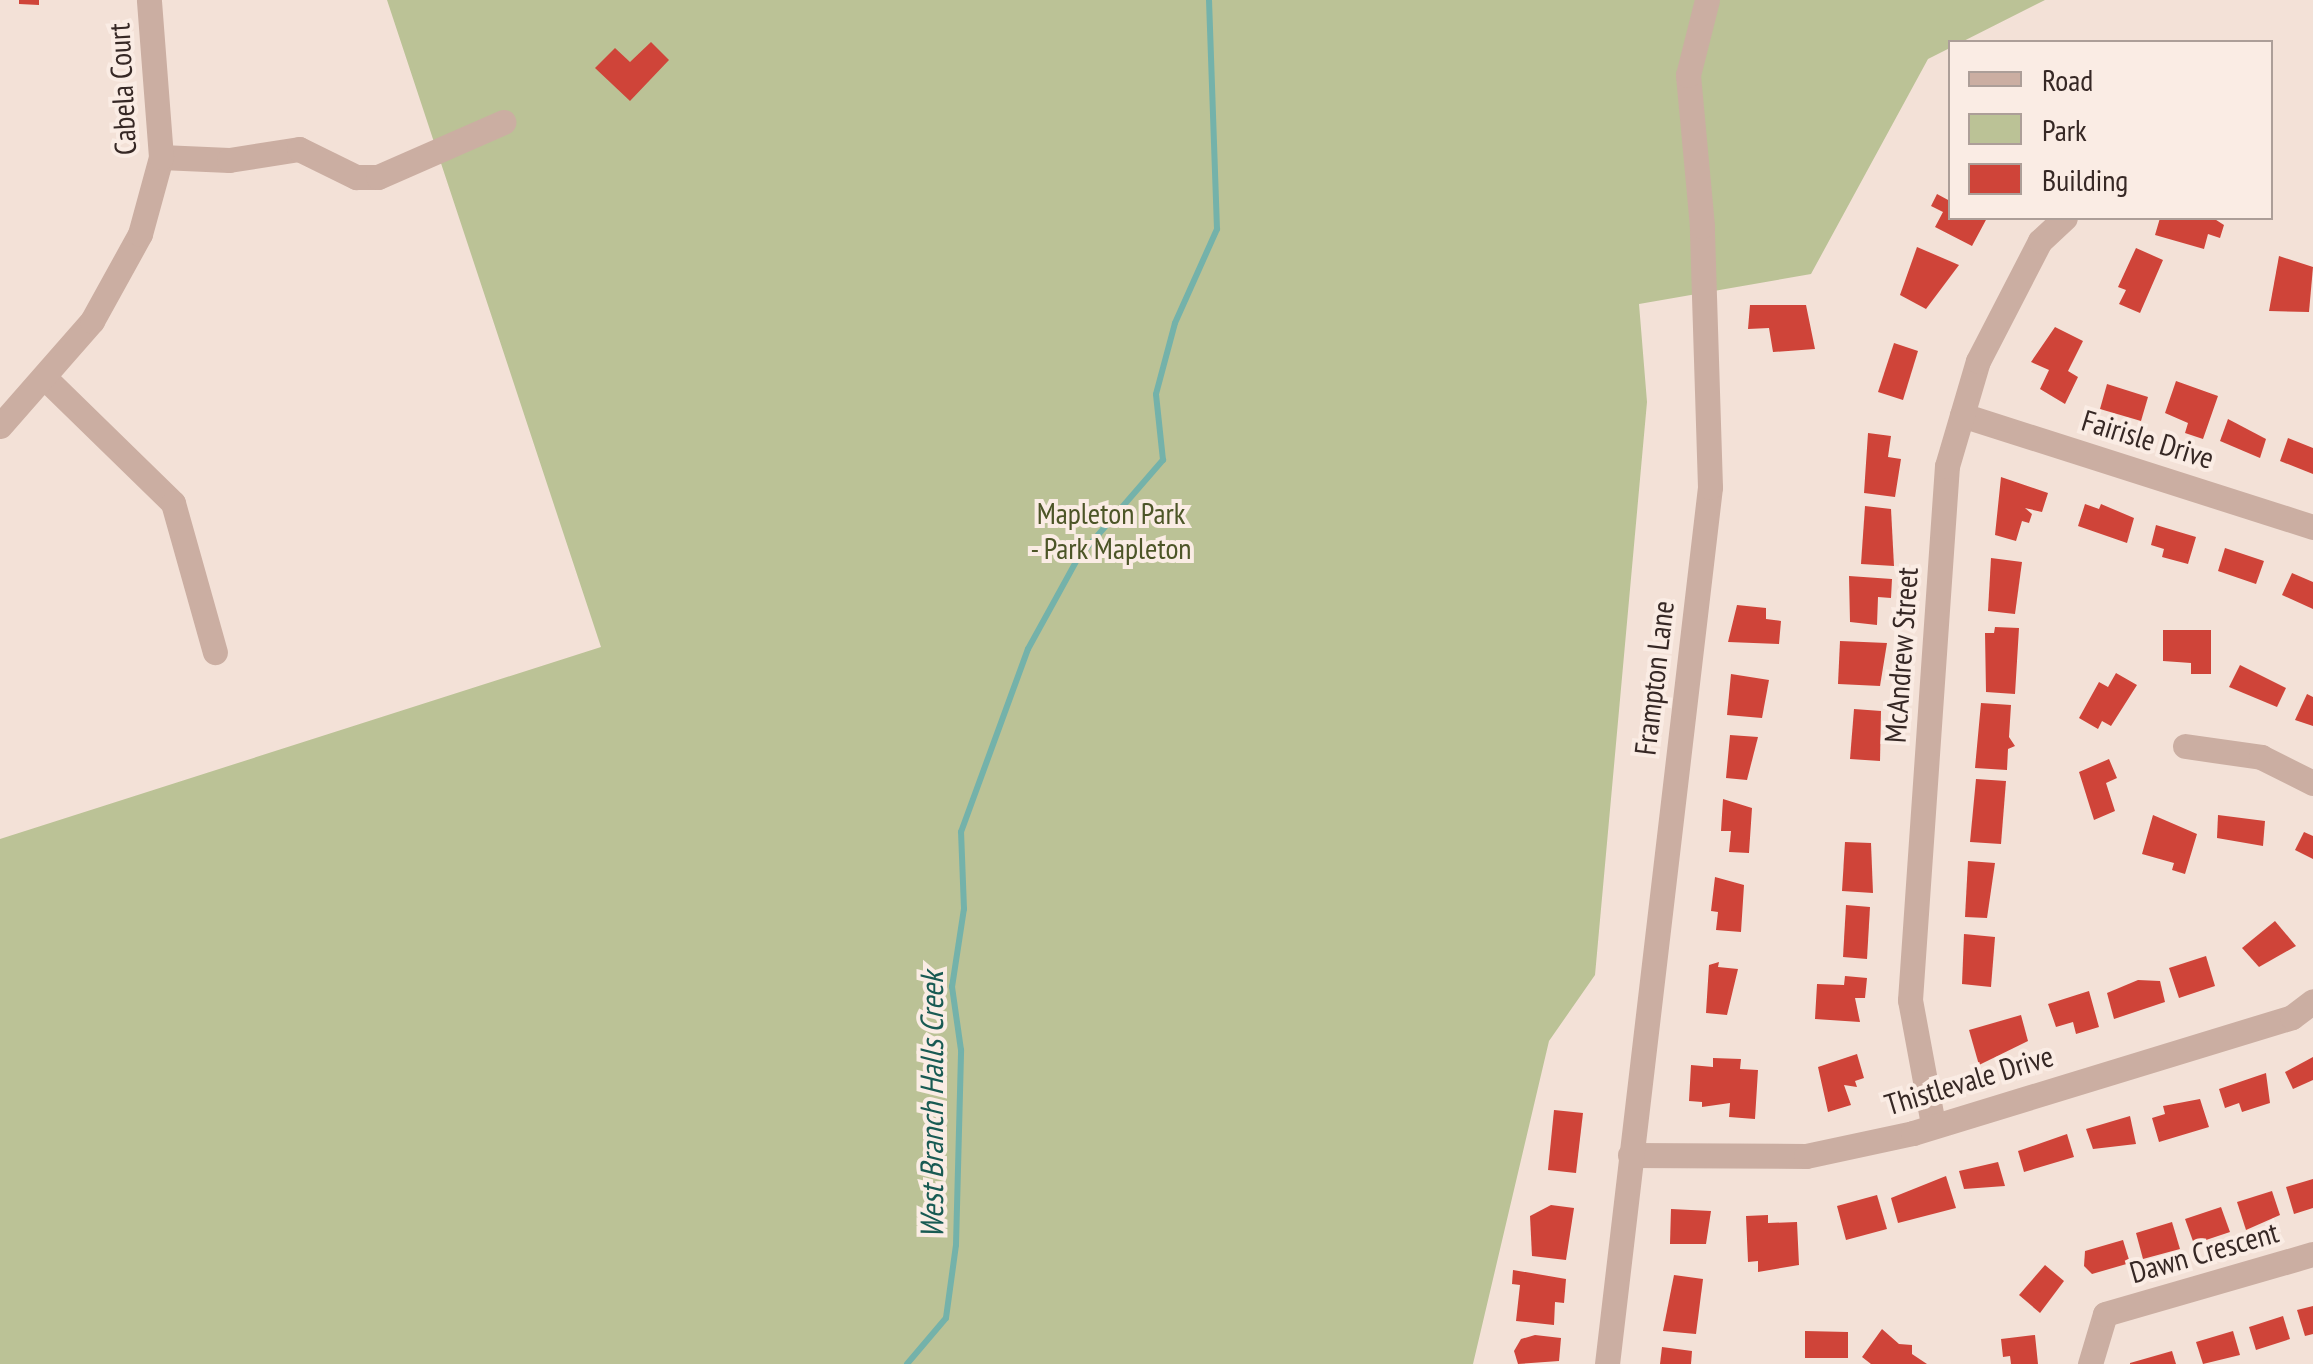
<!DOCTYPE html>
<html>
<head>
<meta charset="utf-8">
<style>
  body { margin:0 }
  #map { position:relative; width:2313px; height:1364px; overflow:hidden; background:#f3e1d7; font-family:"PT Sans Narrow",sans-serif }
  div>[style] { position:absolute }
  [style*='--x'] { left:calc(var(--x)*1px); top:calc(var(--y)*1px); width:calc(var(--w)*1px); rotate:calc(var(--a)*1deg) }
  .green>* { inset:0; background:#bbc296 }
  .stream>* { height:6px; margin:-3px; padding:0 3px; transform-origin:3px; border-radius:3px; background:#74b2aa }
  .building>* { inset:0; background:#cf4439 }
  .minor>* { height:25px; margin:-12.5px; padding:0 12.5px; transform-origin:12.5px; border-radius:12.5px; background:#cbaea2 }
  span { translate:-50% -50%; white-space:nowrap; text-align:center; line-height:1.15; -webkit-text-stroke:8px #faece4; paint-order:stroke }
  .street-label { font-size:30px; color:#362825 }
  .park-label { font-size:30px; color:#4c5527 }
  .water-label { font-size:32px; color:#185a53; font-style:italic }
  .legend { position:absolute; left:1948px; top:40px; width:325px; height:180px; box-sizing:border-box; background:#faece4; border:2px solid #ac9e98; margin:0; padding:12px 18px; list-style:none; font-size:30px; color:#362825 }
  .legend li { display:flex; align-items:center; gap:20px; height:50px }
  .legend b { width:50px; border:2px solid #ac9e98 }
</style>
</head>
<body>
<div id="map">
  <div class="green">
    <div style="clip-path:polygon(387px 0,2045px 0,1928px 59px,1811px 274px,1639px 304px,1647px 402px,1595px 975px,1549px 1041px,1473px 1364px,0 1364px,0 839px,601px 647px)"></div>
  </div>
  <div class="stream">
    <div style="--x:907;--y:1364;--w:60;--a:-49.7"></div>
    <div style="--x:946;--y:1318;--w:74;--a:-82.2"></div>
    <div style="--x:956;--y:1245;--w:195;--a:-88.5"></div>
    <div style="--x:961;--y:1050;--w:64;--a:-98.1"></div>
    <div style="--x:952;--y:987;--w:79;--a:-81.3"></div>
    <div style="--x:964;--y:909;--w:77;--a:-92.2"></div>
    <div style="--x:961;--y:832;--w:195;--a:-69.9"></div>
    <div style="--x:1028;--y:649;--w:104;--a:-61.2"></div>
    <div style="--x:1078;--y:558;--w:130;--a:-49.1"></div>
    <div style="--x:1163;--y:460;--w:66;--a:-96.1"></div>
    <div style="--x:1156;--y:394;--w:73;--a:-75"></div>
    <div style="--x:1175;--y:323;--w:103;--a:-65.9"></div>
    <div style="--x:1217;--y:229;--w:229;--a:-92"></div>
  </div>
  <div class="building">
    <div style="clip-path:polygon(19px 0,39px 0,39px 5px,19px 4px)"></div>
    <div style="clip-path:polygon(651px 42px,669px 60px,630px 101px,595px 68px,615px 48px,630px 62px)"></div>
    <div style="clip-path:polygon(1937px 194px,1950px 201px,1950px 218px,1987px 218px,1972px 246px,1935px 227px,1943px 212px,1931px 206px)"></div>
    <div style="clip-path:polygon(2160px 218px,2213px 218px,2224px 225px,2220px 238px,2208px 234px,2204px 249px,2155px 235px)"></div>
    <div style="clip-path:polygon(1917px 247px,1959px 265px,1926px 309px,1900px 295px)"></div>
    <div style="clip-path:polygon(2136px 248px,2163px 260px,2140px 313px,2119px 304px,2126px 290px,2118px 287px)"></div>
    <div style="clip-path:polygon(2279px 256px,2313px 267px,2309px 312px,2269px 311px)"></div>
    <div style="clip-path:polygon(1750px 305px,1806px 305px,1815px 349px,1773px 352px,1769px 328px,1748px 329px)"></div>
    <div style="clip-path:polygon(2055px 327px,2083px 341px,2068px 371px,2078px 377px,2065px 404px,2040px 389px,2049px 370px,2031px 362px)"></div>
    <div style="clip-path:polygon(1894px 343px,1918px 351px,1903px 400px,1878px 392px)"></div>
    <div style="clip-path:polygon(2176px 381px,2218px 396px,2203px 439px,2185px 433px,2188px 423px,2165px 413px)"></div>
    <div style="clip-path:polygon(2107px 384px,2148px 397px,2141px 421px,2100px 409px)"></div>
    <div style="clip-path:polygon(2228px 419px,2266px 439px,2260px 458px,2220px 441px)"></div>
    <div style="clip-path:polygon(1868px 433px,1891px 436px,1888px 457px,1901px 459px,1895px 497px,1864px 493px)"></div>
    <div style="clip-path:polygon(2288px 438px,2313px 448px,2313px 474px,2280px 461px)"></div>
    <div style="clip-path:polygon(2001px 477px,2048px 493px,2042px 512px,2025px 508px,2032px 514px,2029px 523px,2022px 521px,2016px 541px,1995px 535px)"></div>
    <div style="clip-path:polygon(2085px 504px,2099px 509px,2101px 504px,2134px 518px,2127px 543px,2078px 526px)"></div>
    <div style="clip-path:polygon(1865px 506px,1891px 509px,1894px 566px,1861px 564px)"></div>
    <div style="clip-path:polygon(2156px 525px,2196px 537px,2188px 564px,2162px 557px,2164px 549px,2151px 545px)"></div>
    <div style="clip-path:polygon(2225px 548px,2264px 561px,2256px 584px,2218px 571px)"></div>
    <div style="clip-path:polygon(1991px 558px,2022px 562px,2015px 614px,1988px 611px)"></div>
    <div style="clip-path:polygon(2292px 573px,2313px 582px,2313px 609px,2282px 595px)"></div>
    <div style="clip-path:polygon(1849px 576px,1892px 579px,1891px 598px,1878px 597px,1877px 625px,1850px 622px)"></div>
    <div style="clip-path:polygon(1737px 605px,1766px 608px,1766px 619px,1781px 621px,1779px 644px,1728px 642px)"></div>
    <div style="clip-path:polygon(1995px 627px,2019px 628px,2015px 694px,1986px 692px,1985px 633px,1994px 633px)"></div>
    <div style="clip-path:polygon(2163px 630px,2211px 630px,2211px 674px,2191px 674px,2191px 663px,2163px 661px)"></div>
    <div style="clip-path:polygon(1840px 641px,1887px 643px,1880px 686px,1838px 684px)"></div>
    <div style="clip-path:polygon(2240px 665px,2286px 688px,2277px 707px,2229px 687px)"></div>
    <div style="clip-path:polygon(2116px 673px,2137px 685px,2111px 726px,2102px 721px,2098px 729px,2079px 718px,2099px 682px,2108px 687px)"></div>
    <div style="clip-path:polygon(1731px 674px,1769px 680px,1762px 718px,1727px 715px)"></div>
    <div style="clip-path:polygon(2307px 694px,2313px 697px,2313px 726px,2295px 720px)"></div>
    <div style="clip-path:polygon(1981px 703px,2011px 705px,2009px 737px,2015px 746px,2008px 749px,2007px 770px,1975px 768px)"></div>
    <div style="clip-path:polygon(1854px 709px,1881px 711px,1880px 761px,1850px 759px)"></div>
    <div style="clip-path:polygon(1730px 735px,1758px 737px,1747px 780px,1726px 778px)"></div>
    <div style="clip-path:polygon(2109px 759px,2117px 778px,2106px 783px,2115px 811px,2094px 820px,2079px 772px)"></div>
    <div style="clip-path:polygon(1976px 779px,2006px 781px,2001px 844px,1970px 842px)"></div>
    <div style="clip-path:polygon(1723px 799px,1752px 808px,1749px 853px,1729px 852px,1731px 831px,1721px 831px)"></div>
    <div style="clip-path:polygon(2153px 815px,2197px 834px,2185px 874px,2172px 870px,2174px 863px,2142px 854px)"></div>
    <div style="clip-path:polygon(2218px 815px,2265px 821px,2263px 846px,2217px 838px)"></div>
    <div style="clip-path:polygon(2304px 832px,2313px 836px,2313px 859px,2295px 850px)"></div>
    <div style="clip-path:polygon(1845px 842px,1871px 843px,1873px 893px,1842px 891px)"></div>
    <div style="clip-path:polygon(1968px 861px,1995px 863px,1987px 918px,1965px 917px)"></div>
    <div style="clip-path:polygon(1715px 877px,1744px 885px,1741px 932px,1716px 930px,1718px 912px,1711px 911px)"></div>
    <div style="clip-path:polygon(1846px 905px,1870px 907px,1867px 959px,1843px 957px)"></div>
    <div style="clip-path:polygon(2275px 921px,2296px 946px,2259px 967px,2242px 948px)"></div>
    <div style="clip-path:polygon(1964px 934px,1995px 937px,1991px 987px,1962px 984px)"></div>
    <div style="clip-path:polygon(2206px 956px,2215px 986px,2179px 998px,2169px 968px)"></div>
    <div style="clip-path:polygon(1719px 962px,1718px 967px,1738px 969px,1727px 1015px,1706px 1013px,1709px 965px)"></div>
    <div style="clip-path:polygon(1845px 976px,1867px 978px,1865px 998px,1855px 998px,1860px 1022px,1815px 1019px,1817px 984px,1844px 985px)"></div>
    <div style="clip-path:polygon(2138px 980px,2160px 981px,2165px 1002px,2114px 1019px,2107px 993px)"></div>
    <div style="clip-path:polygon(2089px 991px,2099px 1027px,2076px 1034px,2073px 1022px,2056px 1027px,2048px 1004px)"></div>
    <div style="clip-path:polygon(2021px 1015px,2028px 1041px,1979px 1065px,1969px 1030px)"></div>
    <div style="clip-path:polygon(1857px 1054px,1864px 1078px,1855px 1081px,1857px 1087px,1844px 1085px,1851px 1105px,1828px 1112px,1818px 1067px)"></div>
    <div style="clip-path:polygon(2313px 1057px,2313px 1080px,2293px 1089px,2285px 1072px)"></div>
    <div style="clip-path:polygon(1713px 1058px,1741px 1059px,1740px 1069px,1758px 1070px,1755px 1119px,1729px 1117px,1730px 1103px,1702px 1107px,1702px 1102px,1689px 1101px,1691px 1065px,1713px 1067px)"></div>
    <div style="clip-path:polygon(2266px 1073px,2270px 1103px,2242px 1112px,2239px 1103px,2225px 1108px,2219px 1089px)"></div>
    <div style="clip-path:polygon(2200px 1099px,2209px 1127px,2159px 1142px,2152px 1118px,2165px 1114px,2163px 1106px)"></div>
    <div style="clip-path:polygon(1554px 1110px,1583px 1113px,1576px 1173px,1548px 1170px)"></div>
    <div style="clip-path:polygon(2130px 1116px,2136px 1144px,2093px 1149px,2086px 1129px)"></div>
    <div style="clip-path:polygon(2067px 1134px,2074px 1157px,2024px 1172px,2018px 1151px)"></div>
    <div style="clip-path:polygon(1998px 1162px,2005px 1186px,1964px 1189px,1959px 1171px)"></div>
    <div style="clip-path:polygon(1946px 1176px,1956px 1208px,1898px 1223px,1891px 1198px)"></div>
    <div style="clip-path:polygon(2313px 1179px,2313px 1208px,2294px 1214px,2286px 1187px)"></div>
    <div style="clip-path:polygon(2272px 1191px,2280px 1215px,2246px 1230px,2237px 1202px)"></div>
    <div style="clip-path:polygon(1877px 1195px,1887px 1229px,1846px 1240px,1837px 1206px)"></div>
    <div style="clip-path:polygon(1551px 1205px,1574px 1208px,1566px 1260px,1532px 1256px,1530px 1216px)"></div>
    <div style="clip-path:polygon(2221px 1207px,2230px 1232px,2194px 1244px,2185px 1219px)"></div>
    <div style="clip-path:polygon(1671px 1209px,1711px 1211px,1706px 1244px,1670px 1244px)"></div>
    <div style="clip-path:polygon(1768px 1215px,1768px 1223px,1797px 1222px,1799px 1265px,1758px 1272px,1758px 1261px,1748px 1262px,1746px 1216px)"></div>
    <div style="clip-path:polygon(2172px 1222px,2180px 1249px,2143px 1259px,2136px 1233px)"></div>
    <div style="clip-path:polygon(2123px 1240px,2130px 1263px,2092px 1274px,2084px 1266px,2085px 1251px)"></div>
    <div style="clip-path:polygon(2045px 1265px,2064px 1281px,2040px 1313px,2019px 1295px)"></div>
    <div style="clip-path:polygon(1513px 1270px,1566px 1279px,1564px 1303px,1555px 1302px,1554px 1325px,1516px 1321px,1520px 1285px,1512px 1284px)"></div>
    <div style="clip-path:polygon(1674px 1275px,1703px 1279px,1696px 1334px,1663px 1331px)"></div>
    <div style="clip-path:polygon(2313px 1306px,2313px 1334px,2305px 1336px,2297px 1310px)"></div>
    <div style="clip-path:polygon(2283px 1316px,2290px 1339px,2256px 1350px,2249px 1327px)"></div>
    <div style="clip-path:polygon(1882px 1329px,1899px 1344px,1912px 1345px,1912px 1354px,1927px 1364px,1871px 1364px,1862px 1357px)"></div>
    <div style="clip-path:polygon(1805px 1331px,1848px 1332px,1848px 1358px,1805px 1358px)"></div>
    <div style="clip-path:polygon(2233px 1331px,2240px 1355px,2203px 1364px,2196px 1342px)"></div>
    <div style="clip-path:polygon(1535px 1335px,1561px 1338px,1559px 1361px,1518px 1364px,1514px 1351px,1521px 1339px)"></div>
    <div style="clip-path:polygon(2035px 1335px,2038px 1364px,2011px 1364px,2010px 1356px,2003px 1357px,2001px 1339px)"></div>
    <div style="clip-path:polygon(1662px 1347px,1692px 1351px,1691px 1364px,1660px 1364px)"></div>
    <div style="clip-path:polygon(2172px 1351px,2176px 1364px,2130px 1364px,2130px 1363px)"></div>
  </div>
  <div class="minor">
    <div style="--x:161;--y:157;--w:68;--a:2.5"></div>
    <div style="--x:229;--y:160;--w:71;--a:-8.9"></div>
    <div style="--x:299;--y:149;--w:64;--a:26.2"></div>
    <div style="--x:356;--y:177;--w:22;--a:0"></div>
    <div style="--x:378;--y:177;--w:137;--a:-23.7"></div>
    <div style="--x:44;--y:377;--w:180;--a:44.3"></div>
    <div style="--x:173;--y:503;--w:155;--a:74.3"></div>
    <div style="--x:1962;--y:415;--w:368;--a:17.7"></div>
    <div style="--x:0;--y:426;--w:140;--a:-48.8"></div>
    <div style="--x:92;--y:321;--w:99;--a:-61.1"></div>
    <div style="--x:140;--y:234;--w:80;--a:-74.7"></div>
    <div style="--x:161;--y:157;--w:157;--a:-94.4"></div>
    <div style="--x:2185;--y:746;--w:77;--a:8.2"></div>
    <div style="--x:2261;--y:757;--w:58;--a:26.6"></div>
    <div style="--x:1933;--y:1124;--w:126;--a:-100.5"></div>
    <div style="--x:1910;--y:1000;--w:535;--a:-86.04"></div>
    <div style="--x:1947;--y:466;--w:109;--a:-73.6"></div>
    <div style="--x:1978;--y:361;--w:135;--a:-62.7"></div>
    <div style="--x:2040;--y:241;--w:34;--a:-43"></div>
    <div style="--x:1630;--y:1155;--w:176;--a:0.3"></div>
    <div style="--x:1806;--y:1156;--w:109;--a:-12.1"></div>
    <div style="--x:1913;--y:1133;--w:396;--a:-17"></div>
    <div style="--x:2292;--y:1017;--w:26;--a:-37"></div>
    <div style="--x:1607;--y:1364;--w:883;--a:-83.3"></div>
    <div style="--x:1710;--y:487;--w:261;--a:-91.8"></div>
    <div style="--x:1702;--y:226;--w:152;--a:-95.3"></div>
    <div style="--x:1688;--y:75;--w:77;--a:-75.8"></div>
    <div style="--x:2090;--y:1364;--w:52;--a:-73.3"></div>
    <div style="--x:2105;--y:1314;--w:216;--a:-16.1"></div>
  </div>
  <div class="street-label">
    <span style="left:122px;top:89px;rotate:-93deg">Cabela Court</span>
    <span style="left:2148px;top:439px;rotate:17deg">Fairisle Drive</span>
    <span style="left:1901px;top:655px;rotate:-86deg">McAndrew Street</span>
    <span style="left:1654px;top:678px;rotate:-83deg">Frampton Lane</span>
    <span style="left:1969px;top:1080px;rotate:-17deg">Thistlevale Drive</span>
    <span style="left:2204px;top:1252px;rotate:-16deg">Dawn Crescent</span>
  </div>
  <div class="park-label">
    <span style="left:1111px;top:530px">Mapleton Park<br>- Park Mapleton</span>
  </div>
  <div class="water-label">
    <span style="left:931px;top:1105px;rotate:-90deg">West Branch Halls Creek</span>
  </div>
  <ul class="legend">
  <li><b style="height:12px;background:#cbaea2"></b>Road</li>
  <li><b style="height:28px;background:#bbc296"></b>Park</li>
  <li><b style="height:28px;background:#cf4439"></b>Building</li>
  </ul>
</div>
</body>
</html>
